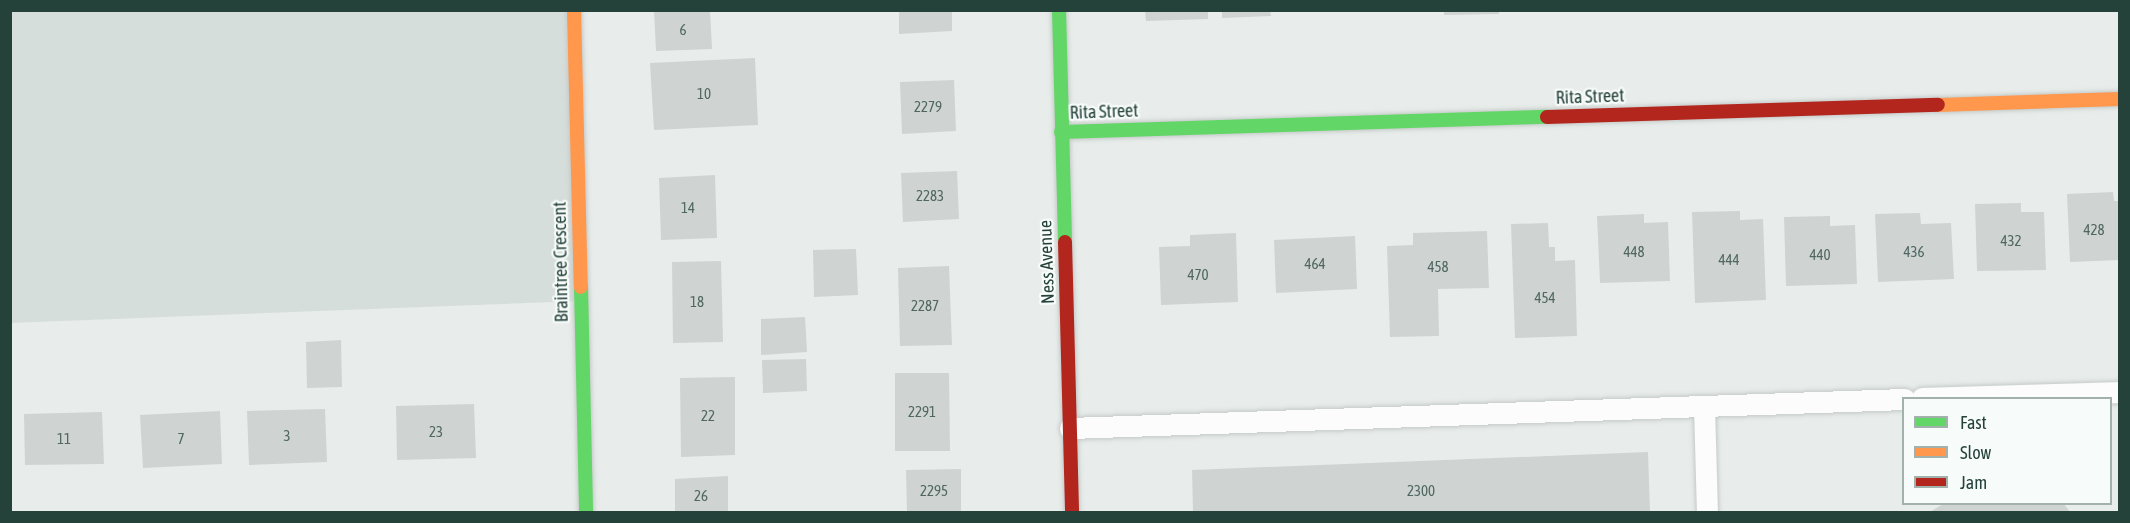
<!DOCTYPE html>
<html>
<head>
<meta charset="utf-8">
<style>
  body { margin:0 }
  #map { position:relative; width:2130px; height:523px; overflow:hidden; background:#e8edeb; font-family:"Asap Condensed",sans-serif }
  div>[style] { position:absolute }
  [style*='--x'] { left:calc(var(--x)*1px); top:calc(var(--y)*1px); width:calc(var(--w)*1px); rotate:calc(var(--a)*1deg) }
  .built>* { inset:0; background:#d6dedb }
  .building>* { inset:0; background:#cfd4d2 }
  .roads { filter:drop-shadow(0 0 2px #c5cac8) drop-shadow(0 0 2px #c5cac8) }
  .lane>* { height:21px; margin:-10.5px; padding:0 10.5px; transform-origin:10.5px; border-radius:10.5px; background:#fcfcfc }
  .fast>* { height:14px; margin:-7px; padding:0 7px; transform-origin:7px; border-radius:7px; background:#63d668 }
  .slow>* { height:14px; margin:-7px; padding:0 7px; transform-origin:7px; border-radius:7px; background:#ff974d }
  .jam>* { height:14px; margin:-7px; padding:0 7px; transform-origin:7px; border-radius:7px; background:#b3261e }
  span { translate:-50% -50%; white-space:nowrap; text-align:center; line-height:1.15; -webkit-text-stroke:4.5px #f7fbf9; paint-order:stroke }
  .number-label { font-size:15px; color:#506761 }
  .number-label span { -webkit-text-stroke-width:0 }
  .street-label { font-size:18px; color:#24423a }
  .frame { position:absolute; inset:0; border:12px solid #24423a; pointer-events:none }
  .legend { position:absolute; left:1902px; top:397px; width:210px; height:108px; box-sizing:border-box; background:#f7fbf9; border:2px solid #a3b1ad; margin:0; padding:8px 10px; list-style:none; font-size:18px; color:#24423a }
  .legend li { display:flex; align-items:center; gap:12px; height:30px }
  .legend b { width:30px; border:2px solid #a3b1ad }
</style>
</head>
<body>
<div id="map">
  <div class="built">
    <div style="clip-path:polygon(10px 11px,573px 11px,580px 301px,11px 323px)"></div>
  </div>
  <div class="building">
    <div style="clip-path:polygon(654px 10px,710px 10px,712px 49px,656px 51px)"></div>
    <div style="clip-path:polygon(899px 10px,952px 10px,952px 31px,899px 34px)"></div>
    <div style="clip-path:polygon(1145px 10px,1208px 10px,1208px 19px,1146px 21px)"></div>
    <div style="clip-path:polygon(1222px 10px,1270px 10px,1271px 16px,1222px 18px)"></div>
    <div style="clip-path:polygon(1444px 10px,1499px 10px,1499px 14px,1444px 15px)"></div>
    <div style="clip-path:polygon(755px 58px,758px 125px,654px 130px,650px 63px)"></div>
    <div style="clip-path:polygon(954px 80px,956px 131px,902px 134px,900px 82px)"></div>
    <div style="clip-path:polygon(957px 171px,959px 219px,903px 222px,901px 173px)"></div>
    <div style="clip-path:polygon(715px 175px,717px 238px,661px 240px,659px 178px)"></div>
    <div style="clip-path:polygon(2113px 192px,2114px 201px,2120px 201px,2120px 260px,2070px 262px,2067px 194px)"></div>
    <div style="clip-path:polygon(2021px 203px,2021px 212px,2044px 212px,2046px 270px,1977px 271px,1975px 204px)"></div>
    <div style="clip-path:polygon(1740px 211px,1740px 220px,1763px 219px,1766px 300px,1695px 303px,1692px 212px)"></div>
    <div style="clip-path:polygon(1920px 213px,1921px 224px,1951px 223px,1954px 279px,1878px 282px,1875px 214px)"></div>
    <div style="clip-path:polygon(1644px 214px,1644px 223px,1668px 222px,1670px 281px,1600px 283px,1597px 216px)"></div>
    <div style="clip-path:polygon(1830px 216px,1830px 226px,1855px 225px,1857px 284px,1786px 286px,1784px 217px)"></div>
    <div style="clip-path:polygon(1548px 223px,1549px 247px,1555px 247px,1555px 261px,1575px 260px,1577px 336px,1515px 338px,1511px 224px)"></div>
    <div style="clip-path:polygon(1487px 231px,1489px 288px,1438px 289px,1439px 336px,1390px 337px,1387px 246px,1413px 245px,1413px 233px)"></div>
    <div style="clip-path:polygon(1236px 233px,1238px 302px,1161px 305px,1159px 247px,1190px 246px,1190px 235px)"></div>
    <div style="clip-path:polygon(1355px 236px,1357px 289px,1276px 293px,1274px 240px)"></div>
    <div style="clip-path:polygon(856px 249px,858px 295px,814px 297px,813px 250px)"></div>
    <div style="clip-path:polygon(721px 261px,723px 342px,673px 343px,672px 262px)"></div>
    <div style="clip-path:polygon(949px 266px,952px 345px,900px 346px,898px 268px)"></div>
    <div style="clip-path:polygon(805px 317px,807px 352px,761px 355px,761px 319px)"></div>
    <div style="clip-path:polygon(341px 340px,342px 387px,307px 388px,306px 342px)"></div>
    <div style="clip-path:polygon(806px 359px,807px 391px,763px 393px,762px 360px)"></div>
    <div style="clip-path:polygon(895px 373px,949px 373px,950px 451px,895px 451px)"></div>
    <div style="clip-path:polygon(735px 377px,735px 455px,681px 457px,680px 378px)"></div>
    <div style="clip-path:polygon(474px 404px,476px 458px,397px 460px,396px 406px)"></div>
    <div style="clip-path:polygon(325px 409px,327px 462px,249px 465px,247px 411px)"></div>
    <div style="clip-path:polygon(220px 411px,222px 464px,143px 468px,140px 415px)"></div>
    <div style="clip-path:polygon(102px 412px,104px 464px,25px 465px,24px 414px)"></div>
    <div style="clip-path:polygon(1648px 452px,1650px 512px,1193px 512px,1192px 470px)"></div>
    <div style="clip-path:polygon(961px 469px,961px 512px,907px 512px,906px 470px)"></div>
    <div style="clip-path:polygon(728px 476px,728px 512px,675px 512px,675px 479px)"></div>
    <div style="clip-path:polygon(1943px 504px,2064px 504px,2070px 512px,1930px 512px)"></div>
  </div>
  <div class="roads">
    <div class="lane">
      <div style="--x:1922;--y:398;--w:198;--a:-1.7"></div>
      <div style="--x:1704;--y:406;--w:106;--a:88.4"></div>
      <div style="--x:1070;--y:428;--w:835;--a:-1.99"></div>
    </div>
    <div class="fast">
      <div style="--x:1059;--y:10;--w:232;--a:88.5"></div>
      <div style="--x:1061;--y:132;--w:486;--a:-1.8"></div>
      <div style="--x:581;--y:287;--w:225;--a:88.7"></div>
    </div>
    <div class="slow">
      <div style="--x:574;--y:10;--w:277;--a:88.6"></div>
      <div style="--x:1938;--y:105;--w:182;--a:-1.9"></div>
    </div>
    <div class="jam">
      <div style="--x:1547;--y:117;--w:391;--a:-1.8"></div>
      <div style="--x:1065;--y:242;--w:270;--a:88.5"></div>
    </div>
  </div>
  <div class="number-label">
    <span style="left:683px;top:30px">6</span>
    <span style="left:704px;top:94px">10</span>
    <span style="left:928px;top:107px">2279</span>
    <span style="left:930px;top:196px">2283</span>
    <span style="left:688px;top:208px">14</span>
    <span style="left:2094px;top:230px">428</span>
    <span style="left:2011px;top:241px">432</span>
    <span style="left:1634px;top:252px">448</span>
    <span style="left:1914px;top:252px">436</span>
    <span style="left:1820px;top:255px">440</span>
    <span style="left:1729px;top:260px">444</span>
    <span style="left:1315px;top:264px">464</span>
    <span style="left:1438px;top:267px">458</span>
    <span style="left:1198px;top:275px">470</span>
    <span style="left:1545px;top:298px">454</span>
    <span style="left:697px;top:302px">18</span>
    <span style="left:925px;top:306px">2287</span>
    <span style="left:922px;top:412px">2291</span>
    <span style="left:708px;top:416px">22</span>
    <span style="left:436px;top:432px">23</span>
    <span style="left:287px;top:436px">3</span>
    <span style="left:64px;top:439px">11</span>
    <span style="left:181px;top:439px">7</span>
    <span style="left:934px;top:491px">2295</span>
    <span style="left:1421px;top:491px">2300</span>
    <span style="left:701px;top:496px">26</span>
  </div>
  <div class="street-label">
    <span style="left:1590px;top:97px;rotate:-2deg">Rita Street</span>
    <span style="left:1104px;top:112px;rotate:-2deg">Rita Street</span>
    <span style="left:561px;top:262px;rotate:-91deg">Braintree Crescent</span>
    <span style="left:1047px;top:262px;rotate:-92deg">Ness Avenue</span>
  </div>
  <div class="frame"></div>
  <ul class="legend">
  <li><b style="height:8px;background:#63d668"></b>Fast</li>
  <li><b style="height:8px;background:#ff974d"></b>Slow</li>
  <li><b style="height:8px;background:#b3261e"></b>Jam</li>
  </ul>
</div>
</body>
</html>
